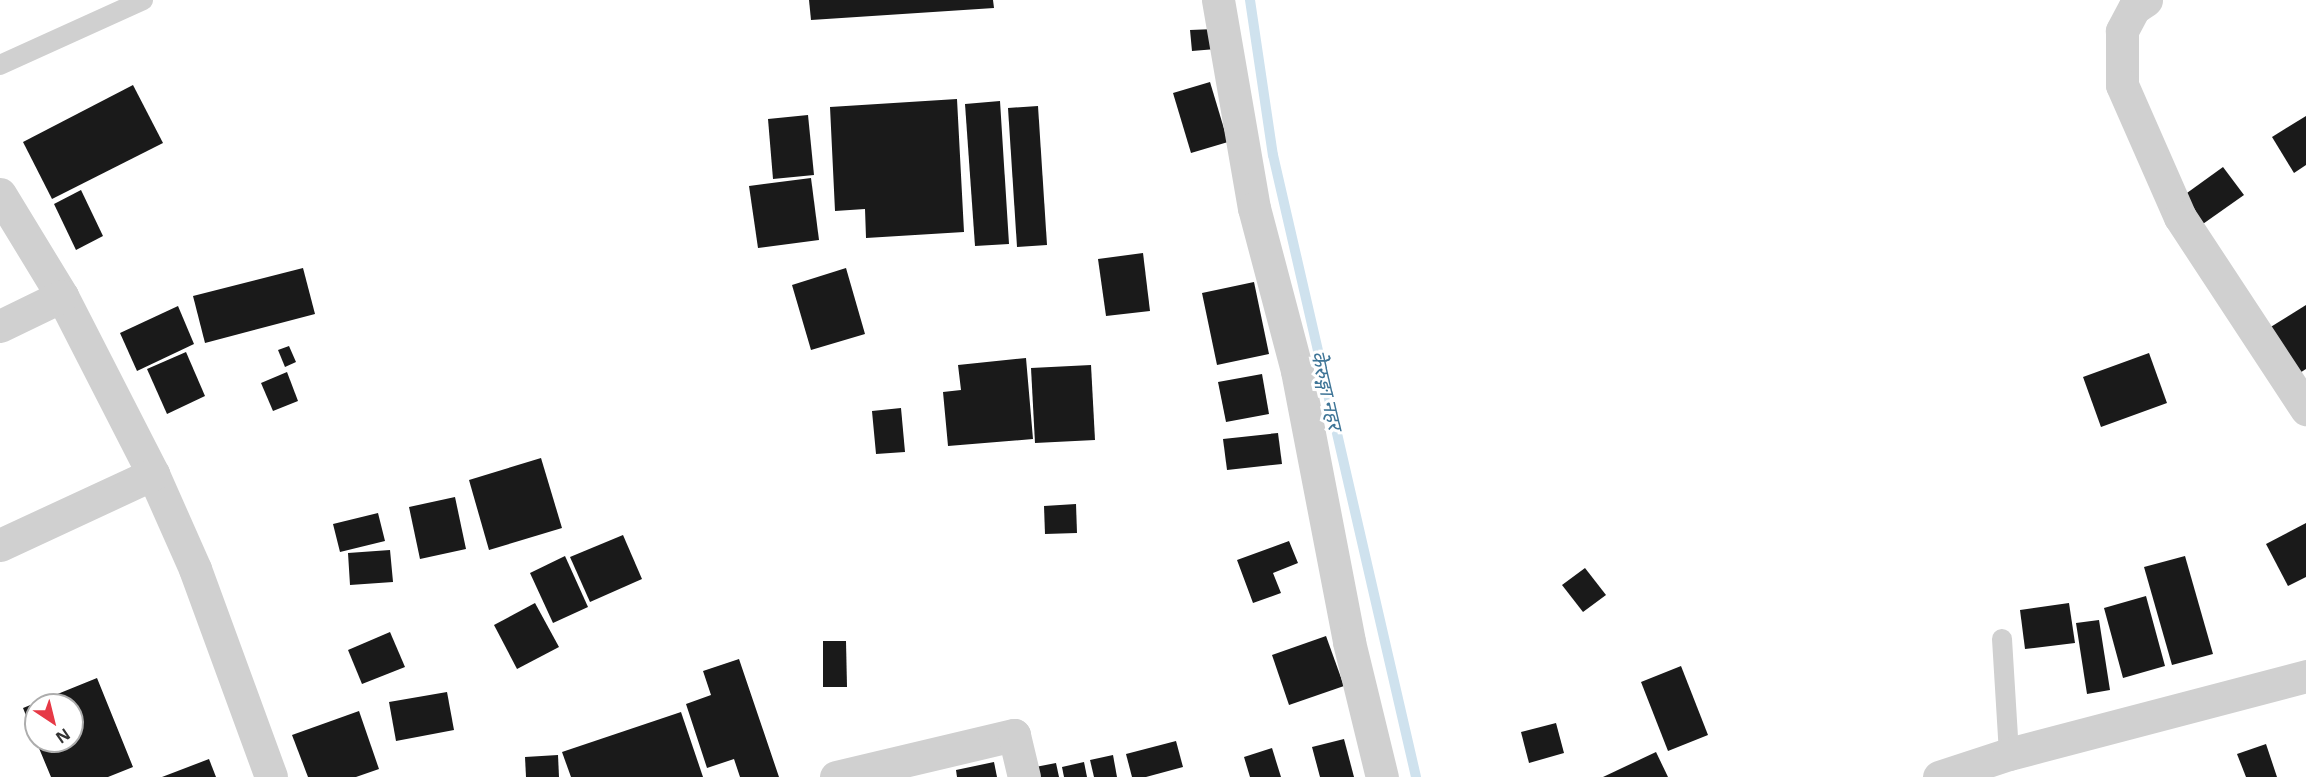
<!DOCTYPE html>
<html>
<head>
<meta charset="utf-8">
<style>
  body { margin:0 }
  #map { position:relative; width:2306px; height:777px; overflow:hidden; background:#fff; font-family:"Open Sans","Noto Sans Devanagari",sans-serif }
  div>[style] { position:absolute }
  [style*='--x'] { left:calc(var(--x)*1px); top:calc(var(--y)*1px); width:calc(var(--w)*1px); rotate:calc(var(--a)*1deg) }
  .stream>* { height:10px; margin:-5px; padding:0 5px; transform-origin:5px; border-radius:5px; background:#cfe2ee }
  .building>* { inset:0; background:#1a1a1a }
  .lane>* { height:20px; margin:-10px; padding:0 10px; transform-origin:10px; border-radius:10px; background:#d0d0d0 }
  .street>* { height:33px; margin:-16.5px; padding:0 16.5px; transform-origin:16.5px; border-radius:16.5px; background:#d0d0d0 }
  span { translate:-50% -50%; white-space:nowrap; text-align:center; line-height:1.15; -webkit-text-stroke:6px #fff; paint-order:stroke }
  .water-label { font-size:20px; color:#3f7597; font-style:italic }
  .north { position:absolute; left:24px; top:693px; width:60px; height:60px; box-sizing:border-box; background:#fff; border:2px solid #adadad; border-radius:50%; rotate:145deg; font-size:16px; font-weight:700; line-height:24px; text-align:center; color:#333 }
  .north::after { content:''; display:block; margin:auto; width:21px; height:27px; background:#e63946; clip-path:polygon(50% 0,100% 100%,50% 72%,0 100%) }
</style>
</head>
<body>
<div id="map">
  <div class="stream">
    <div style="--x:1250;--y:0;--w:157;--a:81.6"></div>
    <div style="--x:1273;--y:155;--w:638;--a:77.05"></div>
  </div>
  <div class="building">
    <div style="clip-path:polygon(809px 0,993px 0,994px 8px,811px 20px)"></div>
    <div style="clip-path:polygon(1215px 29px,1216px 49px,1192px 51px,1190px 30px)"></div>
    <div style="clip-path:polygon(1210px 82px,1228px 142px,1191px 153px,1173px 93px)"></div>
    <div style="clip-path:polygon(133px 85px,163px 143px,52px 199px,23px 142px)"></div>
    <div style="clip-path:polygon(957px 99px,964px 232px,866px 238px,865px 209px,835px 211px,830px 107px)"></div>
    <div style="clip-path:polygon(1000px 101px,1009px 244px,975px 246px,965px 104px)"></div>
    <div style="clip-path:polygon(1038px 106px,1047px 245px,1017px 247px,1008px 108px)"></div>
    <div style="clip-path:polygon(808px 115px,814px 175px,773px 179px,768px 119px)"></div>
    <div style="clip-path:polygon(2306px 116px,2306px 165px,2294px 173px,2272px 137px)"></div>
    <div style="clip-path:polygon(2223px 167px,2244px 195px,2200px 226px,2180px 198px)"></div>
    <div style="clip-path:polygon(811px 178px,819px 240px,758px 248px,749px 186px)"></div>
    <div style="clip-path:polygon(81px 190px,103px 236px,76px 250px,54px 204px)"></div>
    <div style="clip-path:polygon(1143px 253px,1150px 311px,1106px 316px,1098px 259px)"></div>
    <div style="clip-path:polygon(303px 268px,315px 314px,205px 343px,193px 296px)"></div>
    <div style="clip-path:polygon(846px 268px,865px 334px,811px 350px,792px 285px)"></div>
    <div style="clip-path:polygon(1254px 282px,1269px 354px,1217px 365px,1202px 293px)"></div>
    <div style="clip-path:polygon(2306px 305px,2306px 369px,2298px 374px,2269px 328px)"></div>
    <div style="clip-path:polygon(178px 306px,194px 344px,137px 371px,120px 333px)"></div>
    <div style="clip-path:polygon(289px 346px,296px 362px,285px 367px,278px 350px)"></div>
    <div style="clip-path:polygon(186px 352px,205px 396px,167px 414px,147px 369px)"></div>
    <div style="clip-path:polygon(2149px 353px,2167px 403px,2101px 427px,2083px 377px)"></div>
    <div style="clip-path:polygon(1026px 358px,1033px 439px,948px 446px,943px 392px,961px 390px,958px 365px)"></div>
    <div style="clip-path:polygon(1091px 365px,1095px 440px,1035px 443px,1031px 368px)"></div>
    <div style="clip-path:polygon(287px 372px,298px 401px,273px 411px,261px 383px)"></div>
    <div style="clip-path:polygon(1262px 374px,1269px 414px,1226px 422px,1218px 382px)"></div>
    <div style="clip-path:polygon(901px 408px,905px 452px,876px 454px,872px 411px)"></div>
    <div style="clip-path:polygon(1278px 433px,1282px 464px,1227px 470px,1223px 439px)"></div>
    <div style="clip-path:polygon(541px 458px,562px 528px,489px 550px,469px 480px)"></div>
    <div style="clip-path:polygon(455px 497px,466px 549px,420px 559px,409px 507px)"></div>
    <div style="clip-path:polygon(1076px 504px,1077px 533px,1045px 534px,1044px 506px)"></div>
    <div style="clip-path:polygon(378px 513px,385px 541px,340px 552px,333px 524px)"></div>
    <div style="clip-path:polygon(2306px 523px,2306px 577px,2288px 586px,2266px 544px)"></div>
    <div style="clip-path:polygon(623px 535px,642px 579px,590px 602px,570px 557px)"></div>
    <div style="clip-path:polygon(1289px 541px,1298px 563px,1273px 573px,1281px 593px,1253px 603px,1237px 560px)"></div>
    <div style="clip-path:polygon(390px 550px,393px 582px,350px 585px,348px 553px)"></div>
    <div style="clip-path:polygon(565px 556px,588px 607px,553px 623px,530px 573px)"></div>
    <div style="clip-path:polygon(2185px 556px,2213px 654px,2172px 665px,2144px 567px)"></div>
    <div style="clip-path:polygon(1585px 568px,1606px 595px,1583px 612px,1562px 585px)"></div>
    <div style="clip-path:polygon(2146px 596px,2165px 666px,2123px 678px,2104px 608px)"></div>
    <div style="clip-path:polygon(535px 603px,559px 647px,517px 669px,494px 625px)"></div>
    <div style="clip-path:polygon(2069px 603px,2075px 643px,2025px 649px,2020px 610px)"></div>
    <div style="clip-path:polygon(2099px 620px,2110px 690px,2087px 694px,2076px 623px)"></div>
    <div style="clip-path:polygon(390px 632px,405px 667px,362px 684px,348px 650px)"></div>
    <div style="clip-path:polygon(1326px 636px,1344px 686px,1289px 705px,1272px 655px)"></div>
    <div style="clip-path:polygon(823px 641px,846px 641px,847px 687px,823px 687px)"></div>
    <div style="clip-path:polygon(739px 659px,779px 777px,740px 777px,734px 759px,707px 768px,686px 704px,711px 695px,703px 671px)"></div>
    <div style="clip-path:polygon(1681px 666px,1708px 735px,1668px 751px,1641px 682px)"></div>
    <div style="clip-path:polygon(97px 678px,133px 767px,108px 777px,51px 777px,36px 741px,72px 741px,72px 705px,36px 705px,36px 740px,23px 708px)"></div>
    <div style="clip-path:polygon(447px 692px,454px 730px,396px 741px,389px 702px)"></div>
    <div style="clip-path:polygon(359px 711px,379px 769px,356px 777px,308px 777px,292px 735px)"></div>
    <div style="clip-path:polygon(681px 712px,703px 777px,571px 777px,562px 752px)"></div>
    <div style="clip-path:polygon(1556px 723px,1564px 753px,1529px 763px,1521px 732px)"></div>
    <div style="clip-path:polygon(1344px 739px,1354px 777px,1320px 777px,1312px 747px)"></div>
    <div style="clip-path:polygon(1176px 741px,1183px 767px,1146px 777px,1132px 777px,1126px 754px)"></div>
    <div style="clip-path:polygon(2266px 744px,2277px 777px,2246px 777px,2237px 754px)"></div>
    <div style="clip-path:polygon(1272px 748px,1281px 777px,1250px 777px,1244px 757px)"></div>
    <div style="clip-path:polygon(1656px 752px,1668px 777px,1603px 777px)"></div>
    <div style="clip-path:polygon(558px 755px,559px 777px,526px 777px,525px 757px)"></div>
    <div style="clip-path:polygon(1113px 755px,1117px 777px,1094px 777px,1090px 760px)"></div>
    <div style="clip-path:polygon(209px 759px,216px 777px,162px 777px)"></div>
    <div style="clip-path:polygon(994px 762px,997px 777px,957px 777px,956px 770px)"></div>
    <div style="clip-path:polygon(1084px 762px,1087px 777px,1064px 777px,1062px 767px)"></div>
    <div style="clip-path:polygon(1056px 763px,1059px 777px,1027px 777px,1025px 769px)"></div>
  </div>
  <div class="lane">
    <div style="--x:0;--y:65;--w:157;--a:-24.4"></div>
    <div style="--x:2002;--y:639;--w:115;--a:86.5"></div>
  </div>
  <div class="street">
    <div style="--x:1218;--y:0;--w:211;--a:80.2"></div>
    <div style="--x:1254;--y:208;--w:169;--a:75.2"></div>
    <div style="--x:1297;--y:371;--w:276;--a:79.1"></div>
    <div style="--x:1349;--y:642;--w:139;--a:76.3"></div>
    <div style="--x:2146;--y:0;--w:14;--a:146"></div>
    <div style="--x:2134;--y:8;--w:26;--a:118"></div>
    <div style="--x:2122;--y:31;--w:54;--a:90"></div>
    <div style="--x:2122;--y:85;--w:144;--a:66.3"></div>
    <div style="--x:2180;--y:217;--w:230;--a:56.7"></div>
    <div style="--x:0;--y:194;--w:119;--a:58.7"></div>
    <div style="--x:62;--y:296;--w:200;--a:62.9"></div>
    <div style="--x:153;--y:474;--w:104;--a:66.1"></div>
    <div style="--x:195;--y:569;--w:221;--a:69.9"></div>
    <div style="--x:0;--y:326;--w:69;--a:-25.8"></div>
    <div style="--x:0;--y:545;--w:169;--a:-24.9"></div>
    <div style="--x:836;--y:777;--w:183;--a:-13.3"></div>
    <div style="--x:1014;--y:735;--w:43;--a:76.6"></div>
    <div style="--x:1939;--y:777;--w:74;--a:-18.2"></div>
    <div style="--x:2009;--y:754;--w:307;--a:-14.7"></div>
  </div>
  <div class="water-label">
    <span style="left:1327px;top:390px;rotate:77deg">केेरुङ्गा नहर</span>
  </div>
  <div class="north">N</div>
</div>
</body>
</html>
